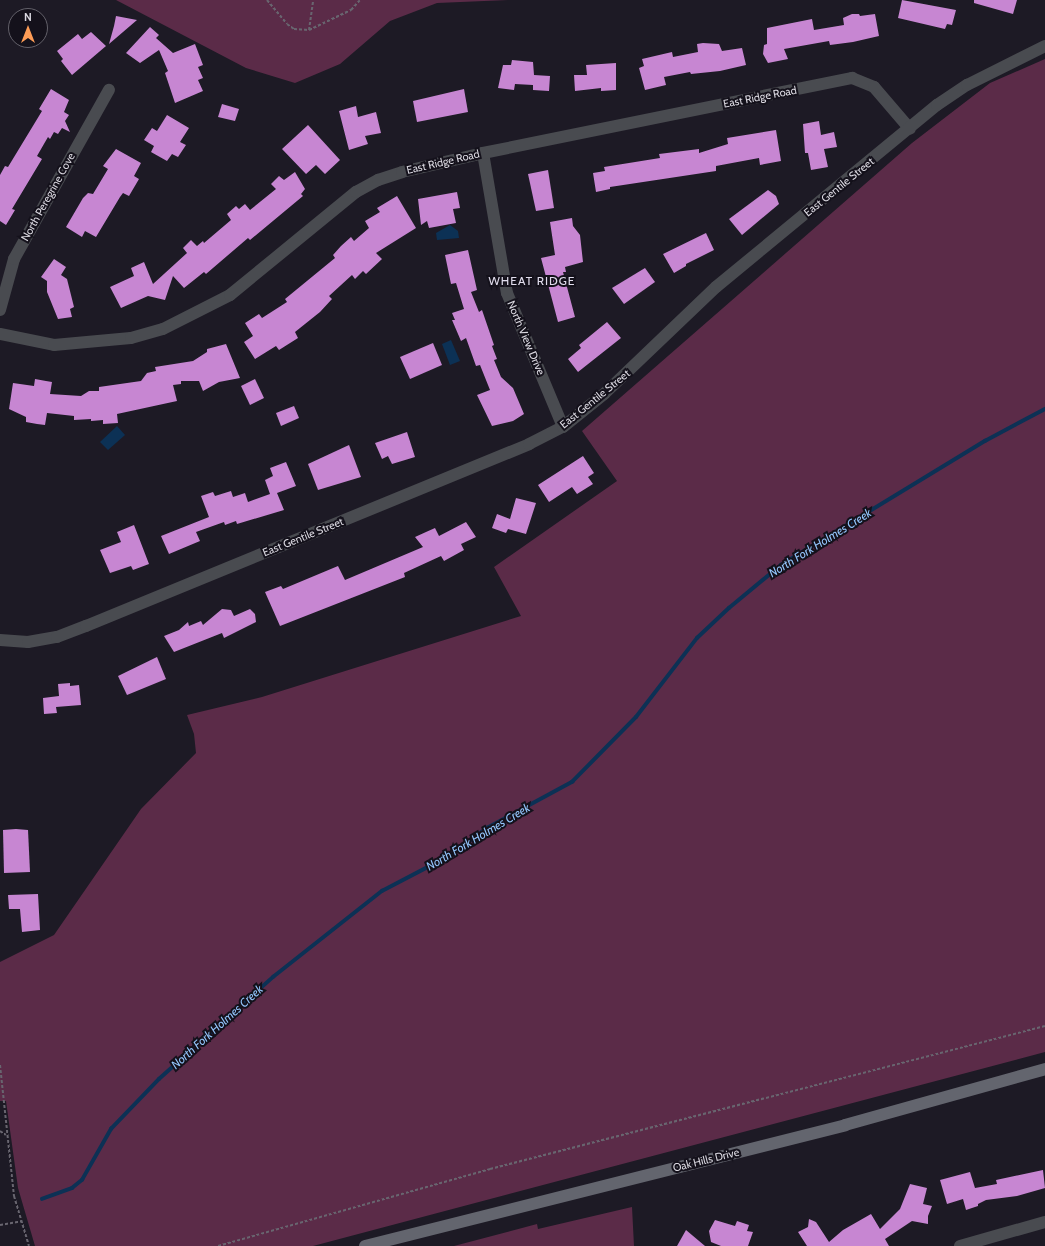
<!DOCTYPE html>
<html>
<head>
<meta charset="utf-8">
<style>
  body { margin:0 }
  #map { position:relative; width:1045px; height:1246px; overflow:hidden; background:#1d1a25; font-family:Cabin,sans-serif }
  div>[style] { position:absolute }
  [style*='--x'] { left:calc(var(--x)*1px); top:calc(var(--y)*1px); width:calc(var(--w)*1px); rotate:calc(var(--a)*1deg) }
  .green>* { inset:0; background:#5b2b48 }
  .water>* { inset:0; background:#0c3155 }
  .stream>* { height:3.5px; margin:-1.75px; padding:0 1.75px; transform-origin:1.75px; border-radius:1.75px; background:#0c3155 }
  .building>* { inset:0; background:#c786d2 }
  .path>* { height:2px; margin-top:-1px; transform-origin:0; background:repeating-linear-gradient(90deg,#68656f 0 3px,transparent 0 5px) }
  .minor>* { height:12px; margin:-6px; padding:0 6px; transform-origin:6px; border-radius:6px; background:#494b50 }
  .tertiary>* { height:12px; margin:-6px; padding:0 6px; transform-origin:6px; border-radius:6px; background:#494b50 }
  .secondary>* { height:12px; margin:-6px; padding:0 6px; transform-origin:6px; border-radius:6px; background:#63656e }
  span { translate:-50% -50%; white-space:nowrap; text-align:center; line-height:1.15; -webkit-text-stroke:4px #14111b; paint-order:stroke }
  .street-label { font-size:11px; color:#dad8e0 }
  .neighbourhood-label { font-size:12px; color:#e1dded; letter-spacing:1px }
  .water-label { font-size:12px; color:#93c5fc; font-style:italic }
  .north { position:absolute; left:8px; top:8px; width:40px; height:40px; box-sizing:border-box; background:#14111b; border:1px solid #63616a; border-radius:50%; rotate:0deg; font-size:11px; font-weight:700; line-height:16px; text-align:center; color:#dad8e0 }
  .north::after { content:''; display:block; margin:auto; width:14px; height:18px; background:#fd9c56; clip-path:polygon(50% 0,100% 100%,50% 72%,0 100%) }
</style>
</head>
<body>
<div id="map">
  <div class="green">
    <div style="clip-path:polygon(116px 0,508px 0,437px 3px,390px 21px,340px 64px,295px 83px,246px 68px)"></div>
    <div style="clip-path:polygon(1045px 59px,1045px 1052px,313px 1246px,35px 1246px,18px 1188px,6px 1101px,0 1101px,0 962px,54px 935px,141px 809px,196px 753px,194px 734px,187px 715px,262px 697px,521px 616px,494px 567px,617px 481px,582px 431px,912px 143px,990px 83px)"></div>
    <div style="clip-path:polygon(632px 1207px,634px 1246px,454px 1246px,537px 1224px,538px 1229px)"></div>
  </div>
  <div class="water">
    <div style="clip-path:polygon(450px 225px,458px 231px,459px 238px,437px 240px,436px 233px)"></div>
    <div style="clip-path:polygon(451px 340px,460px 361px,450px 365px,442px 344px)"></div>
    <div style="clip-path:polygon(117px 426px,125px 435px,108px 450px,100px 442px)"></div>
  </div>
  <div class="stream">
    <div style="--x:42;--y:1199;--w:32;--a:-20"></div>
    <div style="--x:72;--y:1188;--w:13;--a:-39"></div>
    <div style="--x:82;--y:1180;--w:59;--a:-60.4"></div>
    <div style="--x:111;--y:1129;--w:69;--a:-46.2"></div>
    <div style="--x:159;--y:1079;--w:153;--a:-41.8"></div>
    <div style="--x:273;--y:977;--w:139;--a:-38.3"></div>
    <div style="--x:382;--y:891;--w:78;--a:-27.6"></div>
    <div style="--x:451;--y:855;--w:45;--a:-36.9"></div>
    <div style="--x:487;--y:828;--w:97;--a:-28.4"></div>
    <div style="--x:572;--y:782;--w:91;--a:-45.4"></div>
    <div style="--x:636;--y:717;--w:100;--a:-52.3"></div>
    <div style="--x:697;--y:638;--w:44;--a:-43.2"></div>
    <div style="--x:729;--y:608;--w:67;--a:-39.6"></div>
    <div style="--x:781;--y:565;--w:239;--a:-31.3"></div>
    <div style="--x:985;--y:441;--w:68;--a:-28.1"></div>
  </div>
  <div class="building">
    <div style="clip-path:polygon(902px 0,956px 10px,952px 25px,947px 24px,945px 29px,898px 18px)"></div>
    <div style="clip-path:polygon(974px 0,1017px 0,1013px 14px,974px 3px)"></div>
    <div style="clip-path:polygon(852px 14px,859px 14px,860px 16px,875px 14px,879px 36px,853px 42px,830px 45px,829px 41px,784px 49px,788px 59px,768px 63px,763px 54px,764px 45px,767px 44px,767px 28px,812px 19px,814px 30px,844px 25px,843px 18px)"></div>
    <div style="clip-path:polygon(116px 16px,137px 20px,109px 44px,114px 26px)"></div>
    <div style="clip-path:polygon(150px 27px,159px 35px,156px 38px,173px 53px,195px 44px,203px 65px,198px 67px,203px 78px,198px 80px,203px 91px,175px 103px,165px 73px,168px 71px,159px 50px,140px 63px,126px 53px)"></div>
    <div style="clip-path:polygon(91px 32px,106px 46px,72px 75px,61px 61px,63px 59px,57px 51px,78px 34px,82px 39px)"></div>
    <div style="clip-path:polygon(703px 43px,719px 44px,722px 51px,742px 48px,746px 65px,720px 71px,691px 74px,690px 72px,664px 77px,666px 85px,645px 90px,639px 68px,644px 66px,642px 59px,672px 52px,673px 57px,698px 52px,697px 44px)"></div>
    <div style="clip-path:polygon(512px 60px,533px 62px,534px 75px,550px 76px,549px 91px,533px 90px,533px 85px,515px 84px,514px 90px,498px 88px,503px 65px,511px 65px)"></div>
    <div style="clip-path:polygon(616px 63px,616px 90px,601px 91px,601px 88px,575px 91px,574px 75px,587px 75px,586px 65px)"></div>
    <div style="clip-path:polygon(51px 89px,69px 100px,64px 112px,69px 115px,65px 121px,70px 132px,62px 128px,58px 134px,54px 132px,50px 139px,48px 137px,37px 156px,42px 159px,12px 209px,15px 210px,6px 225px,0 221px,0 175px,5px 166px,8px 167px,42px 111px,39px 109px)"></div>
    <div style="clip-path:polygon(464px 89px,468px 112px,417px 122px,413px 101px)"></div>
    <div style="clip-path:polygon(222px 104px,239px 109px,235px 121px,218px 117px)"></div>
    <div style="clip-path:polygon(356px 106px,358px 117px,376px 112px,381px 133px,365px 136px,368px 144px,349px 150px,339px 111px)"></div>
    <div style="clip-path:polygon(167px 115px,189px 128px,180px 142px,186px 145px,178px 157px,172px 154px,167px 161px,151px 152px,154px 146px,144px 140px,152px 128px,157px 131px)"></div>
    <div style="clip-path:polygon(819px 121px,821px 135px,834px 132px,837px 147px,824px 149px,828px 167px,811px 170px,808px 153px,805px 153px,803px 124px)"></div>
    <div style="clip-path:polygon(308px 125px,340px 160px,325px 174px,316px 165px,306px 174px,282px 149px)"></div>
    <div style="clip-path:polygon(776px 130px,781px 161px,760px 165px,759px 158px,716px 166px,716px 171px,610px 187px,610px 189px,596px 192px,593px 173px,605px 171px,604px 167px,660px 158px,659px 154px,699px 149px,699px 153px,728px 144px,727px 138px)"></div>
    <div style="clip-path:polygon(116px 149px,141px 163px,134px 176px,139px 179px,129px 196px,123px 193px,120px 197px,96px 237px,85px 231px,82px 237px,66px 227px,83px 198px,88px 193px,93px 194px,108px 169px,103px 166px)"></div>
    <div style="clip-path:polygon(548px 170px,554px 208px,536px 211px,528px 174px)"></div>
    <div style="clip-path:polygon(295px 172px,305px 189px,301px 194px,303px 196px,250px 240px,248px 238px,206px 274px,204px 272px,184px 288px,173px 276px,165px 300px,148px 296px,121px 308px,110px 287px,134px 276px,131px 268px,144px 262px,153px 284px,187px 253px,183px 248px,191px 240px,197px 246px,203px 241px,204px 243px,231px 220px,227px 214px,236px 206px,239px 209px,245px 204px,250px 210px,276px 189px,271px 184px,279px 176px,284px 180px)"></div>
    <div style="clip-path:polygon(768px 190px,776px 196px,779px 204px,742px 235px,729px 219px)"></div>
    <div style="clip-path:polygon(457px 192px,460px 208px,453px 209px,456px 223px,429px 228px,427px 221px,421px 225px,418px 199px)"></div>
    <div style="clip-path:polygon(397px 196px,416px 228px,376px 253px,382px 259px,366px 274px,363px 271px,355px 279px,352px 275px,329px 296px,332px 299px,320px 312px,295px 332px,298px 338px,279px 350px,276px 346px,255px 359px,244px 342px,253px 336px,245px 323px,259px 314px,262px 318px,287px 302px,285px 299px,335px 258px,333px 255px,341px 246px,351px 237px,354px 241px,369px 228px,365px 221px,380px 212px,377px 208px)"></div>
    <div style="clip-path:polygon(572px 218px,573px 226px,580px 235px,583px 262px,565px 267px,566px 272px,563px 272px,575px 317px,558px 322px,541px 258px,555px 255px,550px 222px)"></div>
    <div style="clip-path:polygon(706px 233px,714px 250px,686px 264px,686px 266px,674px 273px,663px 254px)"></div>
    <div style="clip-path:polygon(468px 250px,477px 290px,471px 292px,479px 312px,482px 310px,494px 345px,492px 346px,497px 359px,494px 360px,501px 377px,513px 388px,524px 414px,513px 421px,492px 426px,477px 395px,490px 390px,480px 365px,476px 366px,466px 338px,461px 341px,452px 320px,455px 320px,452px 313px,464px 309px,456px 283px,451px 284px,445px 255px)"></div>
    <div style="clip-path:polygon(54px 259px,66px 267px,61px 275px,67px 279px,74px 307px,70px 309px,72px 317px,58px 319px,47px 292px,47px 281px,41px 277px)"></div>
    <div style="clip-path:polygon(645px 268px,655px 282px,624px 304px,612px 288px)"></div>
    <div style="clip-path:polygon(607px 322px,621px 338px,578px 372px,568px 359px,581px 348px,579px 345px)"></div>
    <div style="clip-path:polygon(433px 343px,442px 365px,410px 379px,400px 357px)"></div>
    <div style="clip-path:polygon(226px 344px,240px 378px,219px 382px,203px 391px,199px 381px,181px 381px,181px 384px,173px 385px,177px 401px,117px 414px,118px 423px,103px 424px,103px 420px,91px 421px,91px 419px,74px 420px,74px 416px,47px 413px,45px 425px,37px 424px,26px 422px,26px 417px,9px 409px,13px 383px,34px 386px,35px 379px,46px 381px,52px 382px,50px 394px,81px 396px,89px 391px,99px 391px,99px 387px,141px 381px,147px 373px,156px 371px,155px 367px,193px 361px,207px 352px,207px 349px)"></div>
    <div style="clip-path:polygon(255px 379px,264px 398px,250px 405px,241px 386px)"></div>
    <div style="clip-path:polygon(294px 406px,299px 418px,281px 426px,276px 413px)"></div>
    <div style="clip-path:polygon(407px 432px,415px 457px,392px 464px,388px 456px,382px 459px,375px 443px)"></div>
    <div style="clip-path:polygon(349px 445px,361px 477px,318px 490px,308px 464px)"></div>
    <div style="clip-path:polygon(583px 456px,594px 473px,588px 477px,593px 484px,577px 494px,572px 487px,549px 502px,538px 485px)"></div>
    <div style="clip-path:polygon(286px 462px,296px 486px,277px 493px,284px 510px,237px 524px,236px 521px,225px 525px,224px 522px,196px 532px,200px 541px,169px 554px,161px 536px,209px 517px,201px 496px,213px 492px,215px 496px,231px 491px,233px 497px,245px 493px,248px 502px,270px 494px,265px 480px,273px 476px,270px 468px)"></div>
    <div style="clip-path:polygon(516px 498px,536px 503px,526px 534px,508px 529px,506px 533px,492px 528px,497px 514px,510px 519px)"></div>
    <div style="clip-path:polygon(466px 522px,476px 537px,461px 544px,464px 550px,444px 561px,441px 556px,404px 573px,405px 577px,280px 626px,265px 592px,281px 586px,283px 589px,338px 566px,345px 580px,423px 547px,415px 537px,426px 532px,435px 528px,439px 536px)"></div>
    <div style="clip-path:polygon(134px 525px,149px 564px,133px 570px,131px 566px,110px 573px,100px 550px,121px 542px,117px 532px)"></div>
    <div style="clip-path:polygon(222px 609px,231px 610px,234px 616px,250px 609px,255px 614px,256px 622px,224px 638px,222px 633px,174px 652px,164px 636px,179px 630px,188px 622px,189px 626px,201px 621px,203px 625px)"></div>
    <div style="clip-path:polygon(157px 657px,166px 679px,127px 695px,118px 676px)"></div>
    <div style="clip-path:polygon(70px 683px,70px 686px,79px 685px,81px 705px,56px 707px,57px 713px,44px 714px,43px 698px,59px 696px,58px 684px)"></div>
    <div style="clip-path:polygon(16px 829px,28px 830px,30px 872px,4px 873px,3px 830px)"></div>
    <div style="clip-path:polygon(38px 894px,40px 930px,22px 932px,20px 909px,9px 909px,8px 895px)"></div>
    <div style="clip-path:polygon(1043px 1170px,1045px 1188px,1017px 1196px,986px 1200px,978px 1204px,978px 1206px,966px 1210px,963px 1199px,947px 1204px,940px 1180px,970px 1172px,975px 1188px,997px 1184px,996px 1180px)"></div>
    <div style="clip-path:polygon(910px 1184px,927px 1188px,923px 1204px,932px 1206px,928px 1216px,928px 1224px,912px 1221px,885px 1239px,889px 1246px,807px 1246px,798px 1232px,808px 1227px,809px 1219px,816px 1222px,829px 1242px,843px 1230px,871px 1214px,880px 1229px,900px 1209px)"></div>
    <div style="clip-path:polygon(715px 1220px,735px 1226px,737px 1221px,749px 1225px,747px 1231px,753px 1232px,748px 1246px,721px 1246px,711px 1242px,709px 1231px)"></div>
    <div style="clip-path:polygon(686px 1230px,705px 1246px,677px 1246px)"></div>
  </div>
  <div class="path">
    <div style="--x:267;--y:0;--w:31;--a:50"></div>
    <div style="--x:287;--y:24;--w:9;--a:36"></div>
    <div style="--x:294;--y:29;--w:15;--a:4"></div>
    <div style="--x:309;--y:30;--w:47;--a:-25.5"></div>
    <div style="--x:351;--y:10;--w:13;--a:-48"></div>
    <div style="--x:309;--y:30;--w:30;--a:-82"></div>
    <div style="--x:0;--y:1065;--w:132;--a:83.9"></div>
    <div style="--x:14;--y:1196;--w:52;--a:73.3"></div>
    <div style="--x:0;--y:1131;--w:7;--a:34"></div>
    <div style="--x:0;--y:1225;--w:22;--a:-10"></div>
    <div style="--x:218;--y:1246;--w:283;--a:-15.8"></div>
    <div style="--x:490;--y:1169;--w:573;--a:-14.45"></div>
  </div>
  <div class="minor">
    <div style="--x:483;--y:153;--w:142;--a:80.3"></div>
    <div style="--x:507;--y:293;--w:145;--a:67.3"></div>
    <div style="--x:0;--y:310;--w:53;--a:-74.6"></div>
    <div style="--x:14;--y:259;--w:194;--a:-60.7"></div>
    <div style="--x:0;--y:334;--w:55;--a:11.5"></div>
    <div style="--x:54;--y:345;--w:77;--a:-5.2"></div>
    <div style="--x:131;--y:338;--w:33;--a:-16"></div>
    <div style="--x:163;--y:329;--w:75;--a:-26.9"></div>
    <div style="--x:230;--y:295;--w:163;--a:-39.3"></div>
    <div style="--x:356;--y:192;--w:25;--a:-29"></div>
    <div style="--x:378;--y:180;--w:25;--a:-18"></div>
    <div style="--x:402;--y:172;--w:83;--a:-13.2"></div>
    <div style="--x:483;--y:153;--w:377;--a:-11.5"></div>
    <div style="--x:852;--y:78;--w:24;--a:22"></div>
    <div style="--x:874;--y:87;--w:55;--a:49.4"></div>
    <div style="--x:960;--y:1246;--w:88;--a:-15.8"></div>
  </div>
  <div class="tertiary">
    <div style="--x:0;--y:640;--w:28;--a:4"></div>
    <div style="--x:28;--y:642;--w:29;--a:-10"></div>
    <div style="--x:57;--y:637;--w:31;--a:-21"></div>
    <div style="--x:86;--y:626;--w:479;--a:-22.3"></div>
    <div style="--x:529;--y:444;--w:38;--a:-27"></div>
    <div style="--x:563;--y:427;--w:53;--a:-38.8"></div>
    <div style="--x:604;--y:394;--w:155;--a:-43.7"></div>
    <div style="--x:716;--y:287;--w:286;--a:-39.5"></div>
    <div style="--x:937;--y:105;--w:36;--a:-34"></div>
    <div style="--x:967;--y:85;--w:87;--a:-26.6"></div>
  </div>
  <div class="secondary">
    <div style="--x:365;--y:1246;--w:495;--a:-14.1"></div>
    <div style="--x:845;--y:1125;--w:208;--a:-15.6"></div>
  </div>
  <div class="street-label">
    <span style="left:760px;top:97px;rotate:-11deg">East Ridge Road</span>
    <span style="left:443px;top:162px;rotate:-13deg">East Ridge Road</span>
    <span style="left:839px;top:187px;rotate:-39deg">East Gentile Street</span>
    <span style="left:48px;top:197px;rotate:-61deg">North Peregrine Cove</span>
    <span style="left:526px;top:338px;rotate:67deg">North View Drive</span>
    <span style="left:595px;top:399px;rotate:-39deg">East Gentile Street</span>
    <span style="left:303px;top:537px;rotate:-22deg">East Gentile Street</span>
    <span style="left:706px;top:1160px;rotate:-14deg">Oak Hills Drive</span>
  </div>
  <div class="neighbourhood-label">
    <span style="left:532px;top:281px">WHEAT RIDGE</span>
  </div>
  <div class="water-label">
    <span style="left:820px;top:543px;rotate:-32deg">North Fork Holmes Creek</span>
    <span style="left:478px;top:837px;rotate:-31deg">North Fork Holmes Creek</span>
    <span style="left:217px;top:1027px;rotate:-42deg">North Fork Holmes Creek</span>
  </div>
  <div class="north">N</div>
</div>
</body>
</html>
